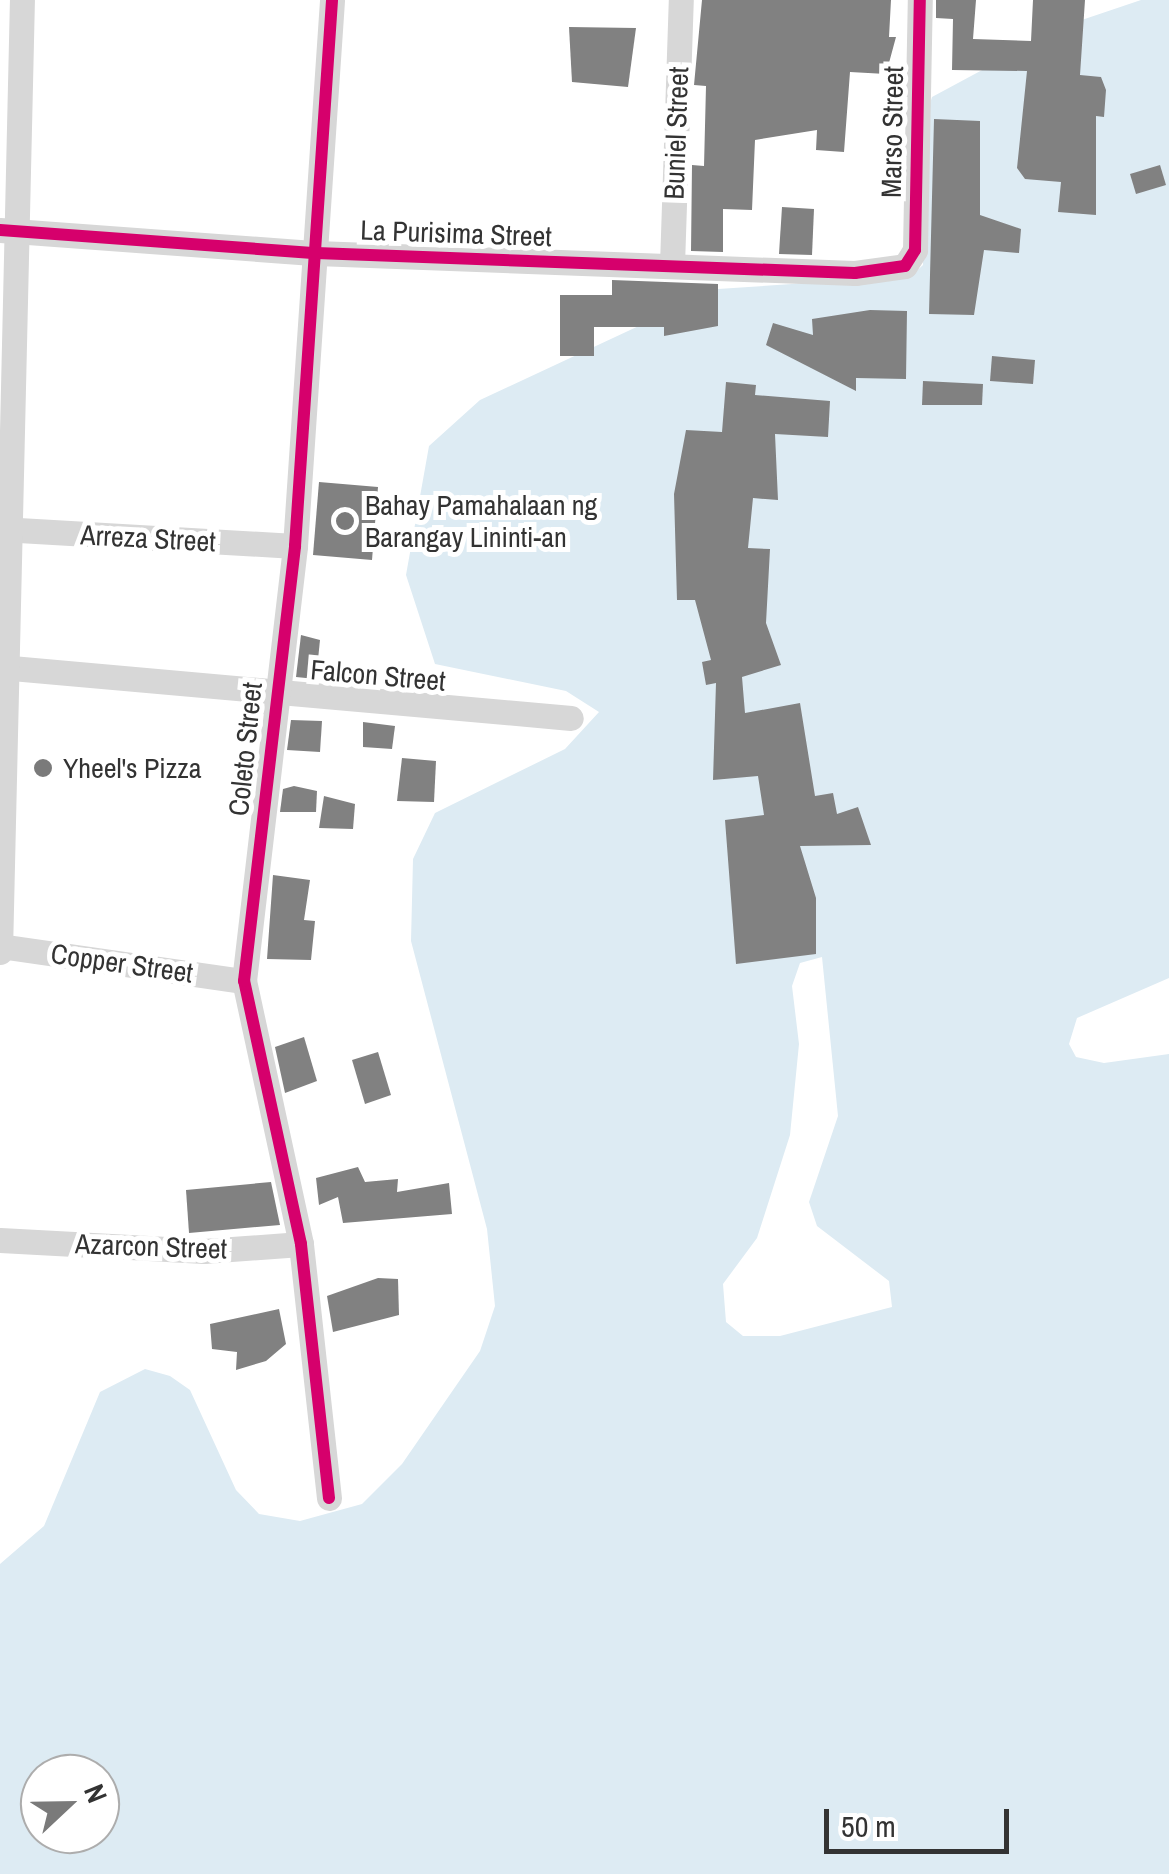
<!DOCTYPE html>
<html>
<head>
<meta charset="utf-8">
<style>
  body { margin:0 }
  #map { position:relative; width:1169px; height:1874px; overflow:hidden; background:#fff; font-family:"Archivo Narrow",sans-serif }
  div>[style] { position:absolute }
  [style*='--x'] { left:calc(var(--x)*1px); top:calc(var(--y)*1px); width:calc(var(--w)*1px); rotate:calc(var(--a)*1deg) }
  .water>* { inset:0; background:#ddebf3 }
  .building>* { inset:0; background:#818181 }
  .street>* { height:25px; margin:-12.5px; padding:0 12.5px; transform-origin:12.5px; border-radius:12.5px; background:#d7d7d7 }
  .cycleway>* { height:12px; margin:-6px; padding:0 6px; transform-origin:6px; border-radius:6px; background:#d6006c }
  .dots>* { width:28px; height:28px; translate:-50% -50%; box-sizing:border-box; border:5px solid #fff; border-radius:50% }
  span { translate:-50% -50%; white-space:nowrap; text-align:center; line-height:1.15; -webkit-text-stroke:10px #fff; paint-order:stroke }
  .street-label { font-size:28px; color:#333 }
  .poi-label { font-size:28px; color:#333 }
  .left { translate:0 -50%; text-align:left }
  .north { position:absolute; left:20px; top:1754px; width:100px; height:100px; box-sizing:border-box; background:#fff; border:2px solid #adadad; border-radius:50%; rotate:68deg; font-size:28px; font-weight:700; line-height:40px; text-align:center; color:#333 }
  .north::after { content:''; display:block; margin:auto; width:35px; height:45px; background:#7a7a7a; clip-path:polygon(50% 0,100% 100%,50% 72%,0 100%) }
  .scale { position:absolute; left:824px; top:1809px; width:185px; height:45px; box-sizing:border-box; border:5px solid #333; border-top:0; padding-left:12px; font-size:30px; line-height:35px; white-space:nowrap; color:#333; -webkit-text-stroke:8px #fff; paint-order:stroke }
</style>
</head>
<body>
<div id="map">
  <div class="water">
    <div style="clip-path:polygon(evenodd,1141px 0,1169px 0,1169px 978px,1077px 1018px,1069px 1044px,1076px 1057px,1104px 1063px,1169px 1054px,1169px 1874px,0 1874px,0 1564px,44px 1526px,100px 1392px,145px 1369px,170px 1376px,190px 1390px,236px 1490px,259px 1514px,300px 1521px,362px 1504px,402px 1464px,480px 1351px,495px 1306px,487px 1229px,411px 941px,413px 859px,435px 813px,565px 749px,599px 712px,566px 691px,435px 664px,406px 575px,429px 446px,480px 400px,718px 289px,911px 276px,923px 265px,921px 132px,932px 97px,1064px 26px,1141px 0,822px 957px,838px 1116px,809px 1202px,817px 1226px,889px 1281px,892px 1307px,780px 1336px,743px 1336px,726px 1322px,723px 1284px,757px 1238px,790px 1135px,799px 1044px,792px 986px,800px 963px,822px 957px,1141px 0,40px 1774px,100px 1774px,100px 1834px,40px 1834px,40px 1774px)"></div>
  </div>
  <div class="building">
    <div style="clip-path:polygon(702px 0,891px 0,889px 37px,896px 37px,886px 74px,850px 72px,844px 152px,816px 150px,817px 130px,755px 140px,752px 210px,723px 209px,723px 252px,691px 251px,692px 165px,704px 166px,706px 86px,694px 85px)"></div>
    <div style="clip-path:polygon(936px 0,976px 0,973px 39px,1031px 41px,1033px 0,1085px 0,1080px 75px,1101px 77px,1106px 90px,1104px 117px,1096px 116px,1096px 215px,1058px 212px,1061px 182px,1025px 179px,1017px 168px,1027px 71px,952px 70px,953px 19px,936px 18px)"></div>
    <div style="clip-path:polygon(569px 27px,636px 28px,628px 87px,572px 82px)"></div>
    <div style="clip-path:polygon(934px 119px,980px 121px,980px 215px,1021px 229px,1019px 253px,984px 250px,974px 315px,929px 314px)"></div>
    <div style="clip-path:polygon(1160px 165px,1166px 185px,1136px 194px,1130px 174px)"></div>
    <div style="clip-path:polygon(782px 207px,814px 209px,812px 255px,779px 254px)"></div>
    <div style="clip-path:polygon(612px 280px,718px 284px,718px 326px,664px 336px,664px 327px,594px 327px,594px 356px,560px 356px,560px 295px,612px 295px)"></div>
    <div style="clip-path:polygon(870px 310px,907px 311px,906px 379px,856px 378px,856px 391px,766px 345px,773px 323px,813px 335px,812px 319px)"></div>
    <div style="clip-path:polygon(992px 356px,1035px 360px,1033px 384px,990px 381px)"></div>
    <div style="clip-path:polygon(923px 381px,983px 384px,982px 405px,922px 405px)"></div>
    <div style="clip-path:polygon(726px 382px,756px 385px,755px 395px,830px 401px,828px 437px,775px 434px,778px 500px,753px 498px,748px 548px,770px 549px,766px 623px,781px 665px,742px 677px,745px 713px,800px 703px,815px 796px,833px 793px,837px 814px,858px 807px,871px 845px,800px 846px,816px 898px,816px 954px,736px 964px,725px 820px,764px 815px,758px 776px,713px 780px,716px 683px,706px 685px,702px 662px,711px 660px,695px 600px,677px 600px,674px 494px,686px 430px,722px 432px)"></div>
    <div style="clip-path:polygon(319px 482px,378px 487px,372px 560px,313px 555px)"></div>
    <div style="clip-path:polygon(301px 635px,320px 640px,316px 679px,296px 677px)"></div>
    <div style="clip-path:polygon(291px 720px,322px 721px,320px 752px,287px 750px)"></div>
    <div style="clip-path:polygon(363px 722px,395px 726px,392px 749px,363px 747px)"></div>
    <div style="clip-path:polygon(402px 758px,436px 761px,434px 802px,397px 801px)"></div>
    <div style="clip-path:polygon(294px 786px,317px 791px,316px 812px,280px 812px,283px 789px)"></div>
    <div style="clip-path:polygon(324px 796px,355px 804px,353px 829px,319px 828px)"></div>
    <div style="clip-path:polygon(273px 875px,310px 880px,304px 920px,315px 921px,311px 960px,267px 959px)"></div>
    <div style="clip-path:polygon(304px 1037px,317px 1081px,285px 1093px,275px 1047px)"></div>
    <div style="clip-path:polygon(378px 1052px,391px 1095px,365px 1104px,352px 1060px)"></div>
    <div style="clip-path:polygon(358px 1167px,365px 1182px,398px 1179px,397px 1192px,449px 1183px,452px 1214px,343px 1223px,338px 1197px,319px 1205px,316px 1178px)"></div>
    <div style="clip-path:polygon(271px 1182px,280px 1225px,189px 1233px,186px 1190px)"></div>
    <div style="clip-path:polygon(378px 1278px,398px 1279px,399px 1315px,333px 1332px,327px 1296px)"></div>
    <div style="clip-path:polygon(279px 1309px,286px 1344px,266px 1361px,236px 1370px,237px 1352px,212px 1349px,210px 1324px)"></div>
  </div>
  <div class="street">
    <div style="--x:0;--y:230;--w:317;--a:4.2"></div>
    <div style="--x:316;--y:253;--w:539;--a:2.13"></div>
    <div style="--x:855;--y:273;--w:50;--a:-8"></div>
    <div style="--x:905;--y:266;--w:19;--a:-58"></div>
    <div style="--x:915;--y:250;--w:250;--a:-88.9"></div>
    <div style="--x:672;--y:265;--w:265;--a:-88.1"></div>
    <div style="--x:1;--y:529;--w:294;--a:3.3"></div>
    <div style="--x:0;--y:667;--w:573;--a:5.1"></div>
    <div style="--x:0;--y:946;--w:246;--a:8.2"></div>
    <div style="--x:0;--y:952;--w:952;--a:-88.68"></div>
    <div style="--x:0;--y:1240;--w:204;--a:3.1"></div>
    <div style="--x:204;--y:1251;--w:97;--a:-4.1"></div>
    <div style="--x:329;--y:1498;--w:256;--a:-96.3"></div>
    <div style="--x:301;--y:1244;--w:269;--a:-102.2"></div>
    <div style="--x:244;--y:981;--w:438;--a:-83.3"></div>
    <div style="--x:295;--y:546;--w:547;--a:-86.12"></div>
  </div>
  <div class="cycleway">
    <div style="--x:0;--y:230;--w:317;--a:4.2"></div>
    <div style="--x:316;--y:253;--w:539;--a:2.13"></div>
    <div style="--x:855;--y:273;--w:50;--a:-8"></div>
    <div style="--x:905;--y:266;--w:19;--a:-58"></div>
    <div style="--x:915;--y:250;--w:250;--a:-88.9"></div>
    <div style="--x:329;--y:1498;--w:256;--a:-96.3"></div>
    <div style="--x:301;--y:1244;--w:269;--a:-102.2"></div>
    <div style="--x:244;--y:981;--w:438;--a:-83.3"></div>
    <div style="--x:295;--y:546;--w:547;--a:-86.12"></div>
  </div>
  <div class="dots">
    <div style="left:345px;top:521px;background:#7a7a7a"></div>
    <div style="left:43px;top:768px;background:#7a7a7a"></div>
  </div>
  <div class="street-label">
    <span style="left:892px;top:132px;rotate:-89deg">Marso Street</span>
    <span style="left:676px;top:133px;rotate:-88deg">Buniel Street</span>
    <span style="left:456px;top:233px;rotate:2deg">La Purisima Street</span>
    <span style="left:148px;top:538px;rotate:3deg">Arreza Street</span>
    <span style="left:378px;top:675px;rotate:5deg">Falcon Street</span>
    <span style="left:245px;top:749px;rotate:-84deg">Coleto Street</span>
    <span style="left:122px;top:963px;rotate:8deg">Copper Street</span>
    <span style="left:151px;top:1246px;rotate:2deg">Azarcon Street</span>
  </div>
  <div class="poi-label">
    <span class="left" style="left:365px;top:521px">Bahay Pamahalaan ng<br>Barangay Lininti-an</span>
    <span class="left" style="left:63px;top:768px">Yheel's Pizza</span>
  </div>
  <div class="north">N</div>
  <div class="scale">50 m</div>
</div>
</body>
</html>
